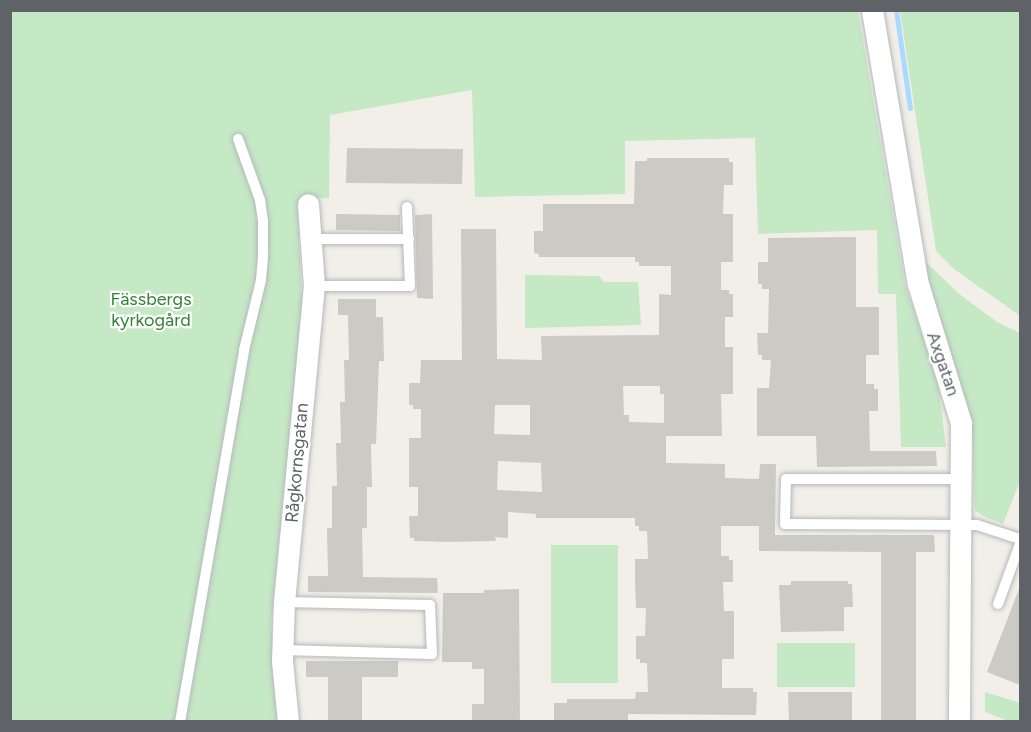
<!DOCTYPE html>
<html>
<head>
<meta charset="utf-8">
<style>
  body { margin:0 }
  #map { position:relative; width:1031px; height:732px; overflow:hidden; background:#f1efe8; font-family:Figtree,sans-serif }
  div>[style] { position:absolute }
  [style*='--x'] { left:calc(var(--x)*1px); top:calc(var(--y)*1px); width:calc(var(--w)*1px); rotate:calc(var(--a)*1deg) }
  .green>* { inset:0; background:#c5e8c5 }
  .stream>* { height:5px; margin:-2.5px; padding:0 2.5px; transform-origin:2.5px; border-radius:2.5px; background:#aadaff }
  .building>* { inset:0; background:#cccac5 }
  .roads { filter:drop-shadow(0 0 2px #b5b8bc) drop-shadow(0 0 2px #b5b8bc) }
  .lane>* { height:10px; margin:-5px; padding:0 5px; transform-origin:5px; border-radius:5px; background:#fff }
  .street>* { height:21px; margin:-10.5px; padding:0 10.5px; transform-origin:10.5px; border-radius:10.5px; background:#fff }
  span { translate:-50% -50%; white-space:nowrap; text-align:center; line-height:1.15; -webkit-text-stroke:4.5px #fff; paint-order:stroke }
  .park-label { font-size:18px; color:#348238 }
  .street-label { font-size:18px; color:#5f6368 }
  .frame { position:absolute; inset:0; border:12px solid #5f6368; pointer-events:none }
</style>
</head>
<body>
<div id="map">
  <div class="green">
    <div style="clip-path:polygon(10px 11px,858px 11px,905px 285px,938px 382px,946px 447px,901px 447px,896px 294px,878px 294px,877px 230px,758px 234px,755px 138px,625px 141px,625px 194px,475px 197px,472px 90px,330px 115px,329px 198px,300px 199px,298px 212px,302px 307px,271px 625px,281px 721px,11px 721px)"></div>
    <div style="clip-path:polygon(900px 11px,1020px 11px,1020px 316px,954px 269px,936px 251px)"></div>
    <div style="clip-path:polygon(920px 256px,958px 293px,997px 322px,1020px 333px,1020px 481px,1003px 524px,983px 516px,975px 510px,973px 441px,968px 406px,942px 347px)"></div>
    <div style="clip-path:polygon(525px 275px,599px 276px,604px 282px,638px 282px,641px 325px,525px 328px)"></div>
    <div style="clip-path:polygon(551px 545px,618px 545px,618px 683px,551px 683px)"></div>
    <div style="clip-path:polygon(777px 643px,855px 643px,855px 687px,777px 687px)"></div>
    <div style="clip-path:polygon(985px 692px,1020px 703px,1020px 721px,1008px 721px,985px 712px)"></div>
  </div>
  <div class="stream">
    <div style="--x:896;--y:10;--w:99;--a:81.9"></div>
  </div>
  <div class="building">
    <div style="clip-path:polygon(347px 148px,463px 149px,462px 184px,346px 183px)"></div>
    <div style="clip-path:polygon(evenodd,647px 158px,729px 158px,729px 162px,733px 162px,733px 185px,724px 185px,723px 214px,733px 214px,733px 262px,721px 262px,721px 290px,729px 290px,729px 294px,733px 294px,733px 317px,725px 317px,725px 347px,733px 347px,733px 394px,721px 394px,722px 436px,666px 436px,666px 463px,725px 464px,725px 478px,759px 479px,760px 464px,776px 464px,775px 535px,934px 535px,935px 552px,916px 552px,916px 722px,881px 722px,881px 552px,759px 551px,759px 526px,721px 526px,721px 556px,729px 556px,729px 560px,733px 560px,733px 582px,723px 582px,724px 611px,734px 611px,734px 659px,722px 659px,722px 688px,753px 688px,753px 692px,757px 692px,756px 715px,628px 714px,628px 722px,554px 722px,554px 703px,567px 703px,567px 699px,635px 699px,636px 692px,648px 692px,647px 663px,640px 663px,640px 659px,636px 659px,636px 636px,645px 636px,646px 608px,636px 608px,635px 581px,635px 559px,648px 559px,647px 531px,639px 531px,639px 526px,635px 526px,635px 518px,536px 518px,536px 514px,508px 512px,508px 538px,495px 537px,496px 541px,447px 542px,414px 541px,414px 538px,410px 538px,409px 516px,418px 516px,418px 487px,409px 487px,409px 438px,421px 438px,421px 409px,413px 409px,413px 405px,409px 405px,409px 383px,420px 383px,421px 360px,462px 360px,461px 229px,496px 229px,497px 359px,542px 360px,541px 336px,659px 335px,659px 294px,671px 295px,671px 266px,639px 266px,639px 262px,635px 262px,635px 257px,539px 257px,539px 254px,534px 253px,534px 231px,543px 231px,543px 204px,634px 204px,635px 161px,647px 161px,647px 158px,623px 386px,660px 386px,660px 394px,664px 394px,664px 423px,629px 422px,629px 415px,624px 415px,623px 386px,647px 158px,495px 405px,530px 405px,530px 435px,494px 434px,495px 405px,647px 158px,498px 461px,541px 463px,542px 492px,497px 490px,498px 461px)"></div>
    <div style="clip-path:polygon(336px 214px,400px 215px,400px 231px,336px 230px)"></div>
    <div style="clip-path:polygon(432px 214px,433px 299px,417px 298px,415px 215px)"></div>
    <div style="clip-path:polygon(856px 237px,856px 307px,879px 307px,879px 355px,866px 355px,866px 384px,874px 384px,874px 389px,878px 389px,878px 411px,869px 411px,870px 451px,936px 451px,937px 466px,817px 467px,816px 436px,757px 436px,757px 388px,769px 388px,771px 360px,762px 360px,762px 355px,758px 355px,757px 333px,768px 333px,769px 289px,762px 289px,762px 284px,758px 284px,758px 262px,768px 262px,768px 238px)"></div>
    <div style="clip-path:polygon(338px 299px,376px 299px,376px 317px,383px 317px,384px 361px,379px 361px,376px 444px,371px 444px,372px 487px,367px 487px,367px 528px,362px 528px,363px 577px,437px 578px,438px 593px,308px 592px,308px 576px,328px 576px,327px 528px,332px 528px,332px 486px,337px 486px,336px 443px,341px 443px,340px 402px,345px 402px,344px 360px,349px 360px,348px 315px,338px 315px)"></div>
    <div style="clip-path:polygon(791px 581px,848px 581px,848px 584px,852px 584px,853px 607px,844px 607px,844px 631px,781px 632px,779px 585px,791px 585px)"></div>
    <div style="clip-path:polygon(519px 589px,520px 722px,472px 722px,472px 704px,484px 704px,484px 669px,472px 669px,472px 662px,442px 662px,443px 593px,484px 593px,484px 590px)"></div>
    <div style="clip-path:polygon(1019px 589px,1020px 589px,1020px 685px,987px 672px)"></div>
    <div style="clip-path:polygon(306px 661px,398px 661px,398px 677px,362px 677px,362px 722px,328px 722px,328px 677px,306px 677px)"></div>
    <div style="clip-path:polygon(788px 692px,852px 692px,852px 722px,789px 722px)"></div>
  </div>
  <div class="roads">
    <div class="lane">
      <div style="--x:311;--y:239;--w:98;--a:0"></div>
      <div style="--x:314;--y:286;--w:96;--a:0"></div>
      <div style="--x:410;--y:286;--w:79;--a:-92.2"></div>
      <div style="--x:962;--y:479;--w:176;--a:180"></div>
      <div style="--x:786;--y:479;--w:45;--a:91.3"></div>
      <div style="--x:785;--y:524;--w:192;--a:0.3"></div>
      <div style="--x:977;--y:525;--w:45;--a:18"></div>
      <div style="--x:998;--y:604;--w:64;--a:-69.9"></div>
      <div style="--x:282;--y:650;--w:150;--a:1.5"></div>
      <div style="--x:432;--y:654;--w:49;--a:-92.3"></div>
      <div style="--x:430;--y:605;--w:146;--a:-178.8"></div>
      <div style="--x:180;--y:722;--w:377;--a:-80.2"></div>
      <div style="--x:244;--y:350;--w:72;--a:-76.3"></div>
      <div style="--x:261;--y:280;--w:23;--a:-85"></div>
      <div style="--x:263;--y:257;--w:36;--a:-90"></div>
      <div style="--x:263;--y:221;--w:21;--a:-98"></div>
      <div style="--x:260;--y:200;--w:65;--a:-109.8"></div>
    </div>
    <div class="street">
      <div style="--x:872;--y:10;--w:278;--a:80.5"></div>
      <div style="--x:918;--y:284;--w:145;--a:72.8"></div>
      <div style="--x:961;--y:423;--w:299;--a:90.4"></div>
      <div style="--x:288;--y:722;--w:61;--a:-95.6"></div>
      <div style="--x:282;--y:661;--w:59;--a:-88.1"></div>
      <div style="--x:284;--y:602;--w:317;--a:-84.6"></div>
      <div style="--x:314;--y:286;--w:82;--a:-94.2"></div>
    </div>
  </div>
  <div class="park-label">
    <span style="left:151px;top:310px">Fässbergs<br>kyrkogård</span>
  </div>
  <div class="street-label">
    <span style="left:943px;top:364px;rotate:71deg">Axgatan</span>
    <span style="left:297px;top:463px;rotate:-85deg">Rågkornsgatan</span>
  </div>
  <div class="frame"></div>
</div>
</body>
</html>
